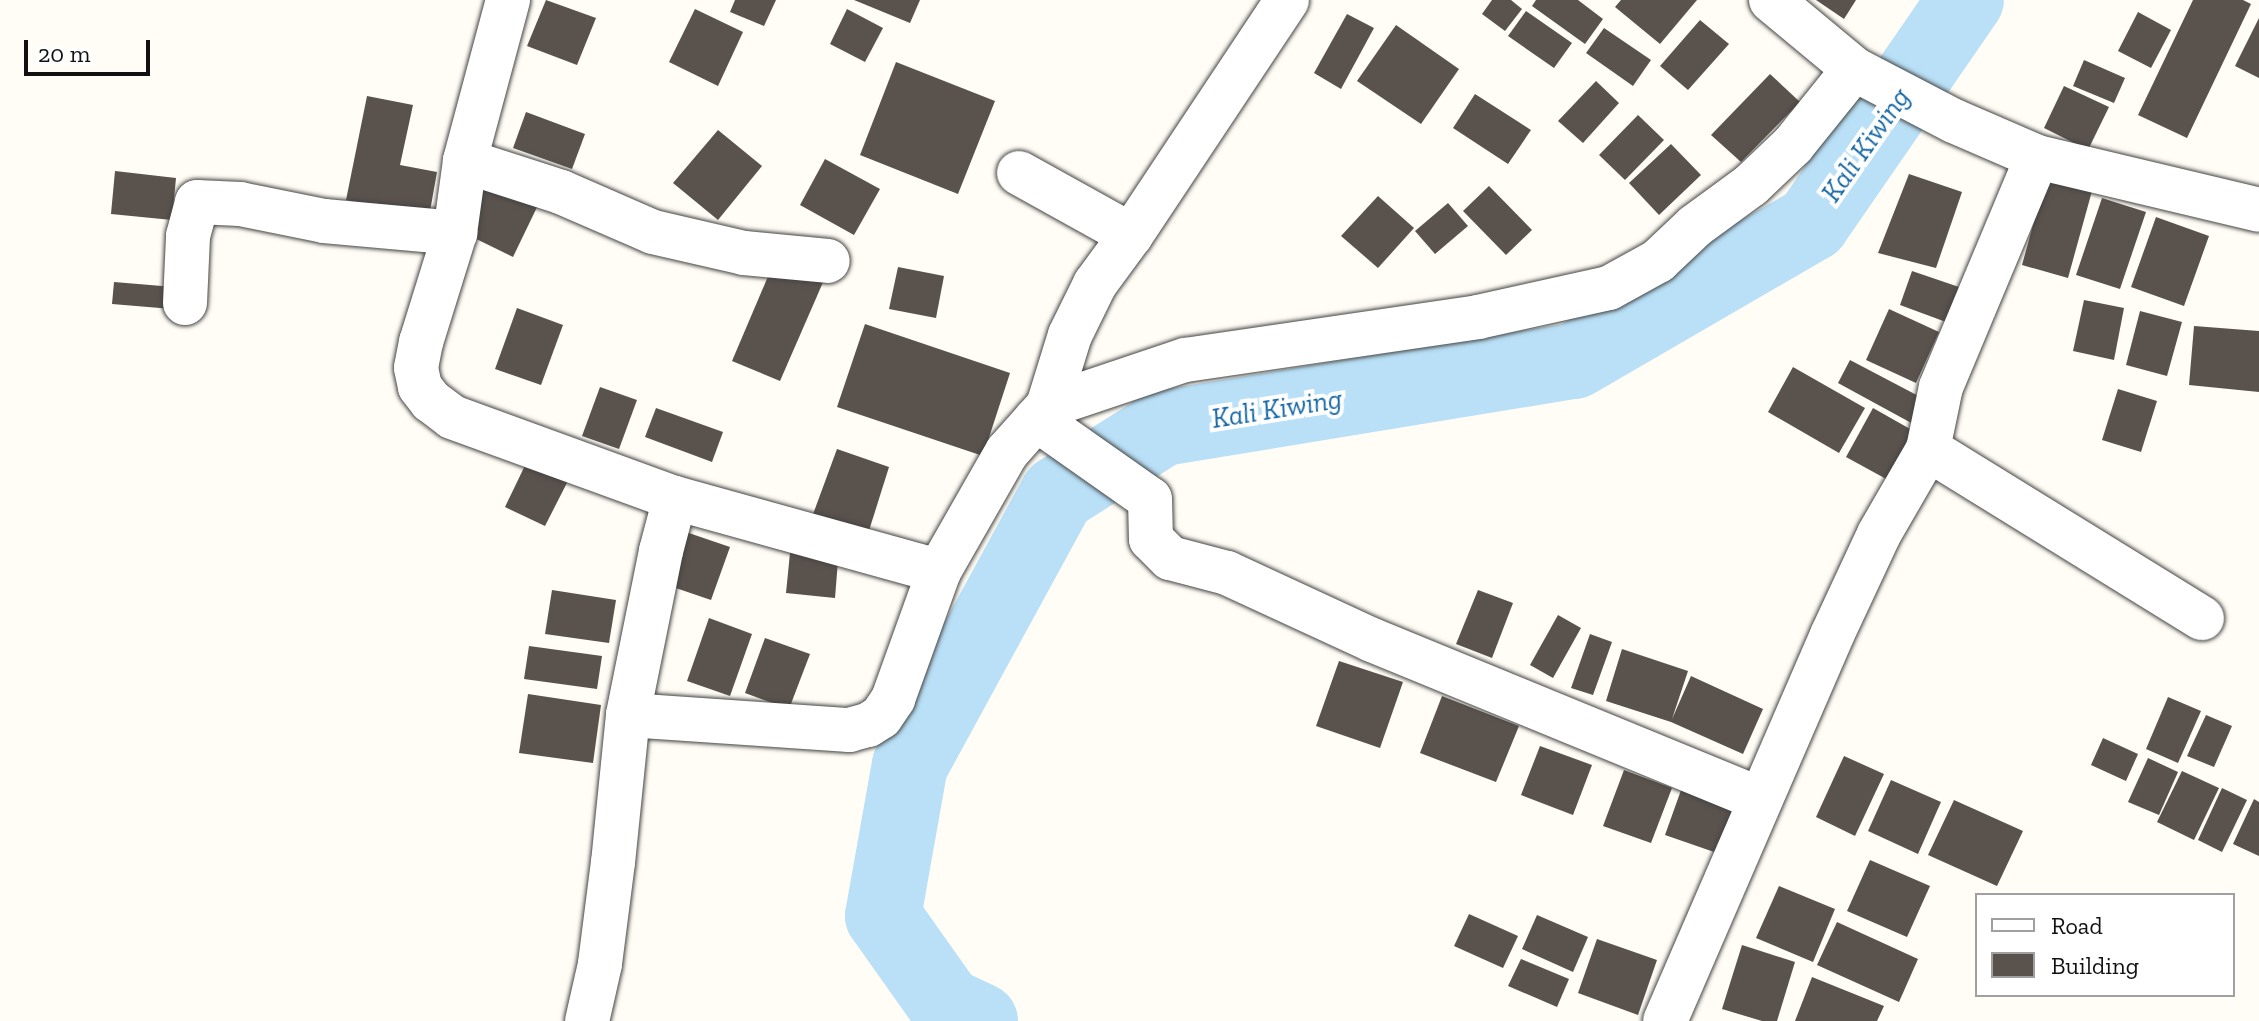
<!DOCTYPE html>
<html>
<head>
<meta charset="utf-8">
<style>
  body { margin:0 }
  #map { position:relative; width:2259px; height:1021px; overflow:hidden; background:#fffdf5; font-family:"Zilla Slab",serif }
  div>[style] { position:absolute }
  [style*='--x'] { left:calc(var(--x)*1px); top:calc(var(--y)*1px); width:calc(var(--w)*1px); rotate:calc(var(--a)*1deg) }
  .river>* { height:76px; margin:-38px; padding:0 38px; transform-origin:38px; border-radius:38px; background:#b9e0f7 }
  .building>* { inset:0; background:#5a524d }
  .roads { filter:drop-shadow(0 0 2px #444) drop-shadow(0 0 2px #444) }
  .minor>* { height:44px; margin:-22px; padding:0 22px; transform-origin:22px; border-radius:22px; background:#fff }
  .tertiary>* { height:44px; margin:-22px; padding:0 22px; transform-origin:22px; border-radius:22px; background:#fff }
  span { translate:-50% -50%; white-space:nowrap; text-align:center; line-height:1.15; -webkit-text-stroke:8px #fff; paint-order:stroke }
  .water-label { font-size:28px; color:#1768a6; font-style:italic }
  .legend { position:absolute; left:1975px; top:893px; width:260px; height:104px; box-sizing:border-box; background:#fff; border:2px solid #a0a0a0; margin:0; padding:10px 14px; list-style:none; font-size:24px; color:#111 }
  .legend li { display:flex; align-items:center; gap:16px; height:40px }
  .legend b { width:40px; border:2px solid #a0a0a0 }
  .scale { position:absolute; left:24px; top:40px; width:126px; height:36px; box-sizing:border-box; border:4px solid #111; border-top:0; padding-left:10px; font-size:24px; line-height:28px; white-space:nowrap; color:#111; -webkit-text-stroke:6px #fff; paint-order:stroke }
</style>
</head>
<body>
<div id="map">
  <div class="river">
    <div style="--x:980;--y:1021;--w:38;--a:-155"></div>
    <div style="--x:946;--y:1005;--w:109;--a:-125.3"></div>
    <div style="--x:883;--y:916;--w:153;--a:-79.9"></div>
    <div style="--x:910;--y:765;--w:309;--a:-61.4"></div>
    <div style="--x:1058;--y:494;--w:124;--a:-32.2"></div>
    <div style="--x:1163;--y:428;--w:416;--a:-9.3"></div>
    <div style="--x:1574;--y:361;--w:275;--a:-30.1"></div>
    <div style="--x:1812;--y:223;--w:271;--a:-55.4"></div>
  </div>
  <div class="building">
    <div style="clip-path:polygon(546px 0,596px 18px,577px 65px,527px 46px)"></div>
    <div style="clip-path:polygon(735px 0,776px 0,764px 26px,730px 12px)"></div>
    <div style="clip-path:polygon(854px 0,920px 0,910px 23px)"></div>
    <div style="clip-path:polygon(1492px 0,1511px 0,1522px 9px,1505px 31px,1482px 14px)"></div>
    <div style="clip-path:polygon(1536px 0,1578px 0,1603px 19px,1585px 44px,1532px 6px)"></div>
    <div style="clip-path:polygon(1621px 0,1697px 0,1660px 44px,1615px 7px)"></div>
    <div style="clip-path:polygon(1816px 0,1856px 0,1844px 19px)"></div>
    <div style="clip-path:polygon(2193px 0,2243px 0,2251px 4px,2187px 138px,2138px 115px)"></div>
    <div style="clip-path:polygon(695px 9px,743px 32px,718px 86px,669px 62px)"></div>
    <div style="clip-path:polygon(847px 9px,883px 28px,865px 62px,830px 44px)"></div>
    <div style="clip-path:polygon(1526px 11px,1572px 43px,1554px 68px,1508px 36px)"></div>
    <div style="clip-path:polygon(2138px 12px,2171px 30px,2151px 68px,2118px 51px)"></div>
    <div style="clip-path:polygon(1347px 14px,1374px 28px,1341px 89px,1314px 73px)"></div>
    <div style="clip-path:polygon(2259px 18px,2259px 78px,2235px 66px)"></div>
    <div style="clip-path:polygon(1700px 20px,1729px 44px,1688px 90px,1660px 66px)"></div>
    <div style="clip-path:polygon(1396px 25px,1459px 69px,1421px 124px,1357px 81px)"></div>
    <div style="clip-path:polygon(1604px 28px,1651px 60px,1633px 86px,1586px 53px)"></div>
    <div style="clip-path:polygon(2084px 60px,2125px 78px,2114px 103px,2073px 86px)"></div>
    <div style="clip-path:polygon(896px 62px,995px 101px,958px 194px,860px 155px)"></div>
    <div style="clip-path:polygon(1770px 74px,1800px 102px,1741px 162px,1711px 135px)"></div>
    <div style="clip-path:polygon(1596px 81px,1619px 103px,1583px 143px,1558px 121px)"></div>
    <div style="clip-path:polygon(2064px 86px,2109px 107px,2088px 150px,2044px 128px)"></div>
    <div style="clip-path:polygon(1475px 94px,1531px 130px,1508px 164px,1453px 128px)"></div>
    <div style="clip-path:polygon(367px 96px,413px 105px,400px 165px,437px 172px,429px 217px,346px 200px)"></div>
    <div style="clip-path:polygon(526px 112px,585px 134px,572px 169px,513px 148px)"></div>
    <div style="clip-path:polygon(1638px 115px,1664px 140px,1625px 180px,1599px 155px)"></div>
    <div style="clip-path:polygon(718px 130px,762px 166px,718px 220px,673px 183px)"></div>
    <div style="clip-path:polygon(1671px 144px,1701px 175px,1659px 215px,1629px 183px)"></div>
    <div style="clip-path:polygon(825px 159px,880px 189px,854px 235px,800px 205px)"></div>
    <div style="clip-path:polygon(115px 171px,176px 178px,172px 220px,111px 214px)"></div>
    <div style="clip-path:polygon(1909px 174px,1962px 192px,1936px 268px,1878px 253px)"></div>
    <div style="clip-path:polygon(489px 176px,540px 201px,513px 257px,462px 232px)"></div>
    <div style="clip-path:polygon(2046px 178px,2092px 191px,2068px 278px,2022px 265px)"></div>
    <div style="clip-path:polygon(1489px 186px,1532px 230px,1506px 255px,1463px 211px)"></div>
    <div style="clip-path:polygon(1378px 196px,1414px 228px,1378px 268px,1341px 236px)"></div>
    <div style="clip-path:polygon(2102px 198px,2146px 212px,2120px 289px,2076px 275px)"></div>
    <div style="clip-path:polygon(1448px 203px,1468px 226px,1435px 254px,1415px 231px)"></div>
    <div style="clip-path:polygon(2156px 217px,2209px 236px,2184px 306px,2131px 287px)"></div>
    <div style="clip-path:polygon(775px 260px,824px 280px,780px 381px,732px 361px)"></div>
    <div style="clip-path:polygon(898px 267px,944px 276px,936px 318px,889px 309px)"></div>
    <div style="clip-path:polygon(1912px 271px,1959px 287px,1946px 322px,1900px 305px)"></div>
    <div style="clip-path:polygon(114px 282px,174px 287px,172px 309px,112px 304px)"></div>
    <div style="clip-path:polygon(2084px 300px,2124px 308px,2114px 360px,2073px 351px)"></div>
    <div style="clip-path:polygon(517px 308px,563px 325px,541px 385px,495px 369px)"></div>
    <div style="clip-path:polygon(1889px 309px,1939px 332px,1916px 383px,1866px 360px)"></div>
    <div style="clip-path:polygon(2140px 311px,2182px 322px,2167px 376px,2126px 365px)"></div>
    <div style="clip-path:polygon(865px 324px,1010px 373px,983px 456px,837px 407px)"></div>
    <div style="clip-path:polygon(2194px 326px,2259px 331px,2259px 392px,2189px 385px)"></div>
    <div style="clip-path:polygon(1850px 360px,1928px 401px,1915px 425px,1838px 383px)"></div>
    <div style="clip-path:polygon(1793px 367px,1865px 408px,1839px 453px,1768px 412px)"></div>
    <div style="clip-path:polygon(600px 387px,637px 400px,619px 449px,582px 436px)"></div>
    <div style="clip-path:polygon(2118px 389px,2157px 401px,2141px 452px,2102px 440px)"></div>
    <div style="clip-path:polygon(656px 408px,723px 432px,712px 462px,645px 437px)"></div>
    <div style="clip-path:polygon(1873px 408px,1926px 438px,1899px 486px,1846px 457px)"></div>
    <div style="clip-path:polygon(837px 449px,889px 467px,867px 537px,812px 517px)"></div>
    <div style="clip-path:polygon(531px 453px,572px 473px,545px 526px,505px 507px)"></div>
    <div style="clip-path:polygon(683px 531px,730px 547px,711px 600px,664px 584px)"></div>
    <div style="clip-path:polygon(791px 543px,839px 548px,835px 598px,786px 593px)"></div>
    <div style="clip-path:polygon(552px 590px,616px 600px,609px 643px,545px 634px)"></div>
    <div style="clip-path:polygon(1478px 590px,1513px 603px,1492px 658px,1456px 644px)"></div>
    <div style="clip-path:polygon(1558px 615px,1581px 628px,1553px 678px,1530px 665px)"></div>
    <div style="clip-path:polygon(709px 618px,752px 634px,730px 696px,687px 681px)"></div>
    <div style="clip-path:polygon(1590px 634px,1612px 642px,1593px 695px,1571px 688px)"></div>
    <div style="clip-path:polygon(765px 638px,810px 654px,789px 709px,745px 693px)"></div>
    <div style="clip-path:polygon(529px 646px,602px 656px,597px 689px,524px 679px)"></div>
    <div style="clip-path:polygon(1622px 649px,1688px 671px,1672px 719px,1691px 676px,1763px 709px,1743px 754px,1671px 722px,1606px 701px)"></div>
    <div style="clip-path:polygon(1339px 661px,1403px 682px,1380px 748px,1316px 726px)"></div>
    <div style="clip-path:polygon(528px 694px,601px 705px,593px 763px,519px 753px)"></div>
    <div style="clip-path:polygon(1442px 696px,1519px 726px,1496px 782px,1420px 753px)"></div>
    <div style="clip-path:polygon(2168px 697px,2201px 711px,2178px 763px,2146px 749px)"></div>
    <div style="clip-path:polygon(2206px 715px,2232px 726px,2214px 767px,2187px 756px)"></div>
    <div style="clip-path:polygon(2103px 738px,2138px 754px,2126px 781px,2091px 765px)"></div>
    <div style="clip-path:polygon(1540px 746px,1592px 765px,1573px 815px,1521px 795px)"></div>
    <div style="clip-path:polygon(1844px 756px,1884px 774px,1855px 836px,1816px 817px)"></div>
    <div style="clip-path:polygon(2148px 758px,2178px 772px,2159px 815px,2128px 802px)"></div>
    <div style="clip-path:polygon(1624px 770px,1672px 788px,1651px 843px,1603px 826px)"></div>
    <div style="clip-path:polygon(2182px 771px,2219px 788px,2194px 840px,2157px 822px)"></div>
    <div style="clip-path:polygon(1685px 779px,1738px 797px,1717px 853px,1665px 835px)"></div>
    <div style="clip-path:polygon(1891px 780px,1941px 802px,1918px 854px,1868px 831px)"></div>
    <div style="clip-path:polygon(2222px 788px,2247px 800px,2222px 852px,2198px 840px)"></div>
    <div style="clip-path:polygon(2254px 799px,2259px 802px,2259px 856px,2233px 844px)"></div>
    <div style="clip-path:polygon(1954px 800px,2023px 831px,1997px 886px,1928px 855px)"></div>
    <div style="clip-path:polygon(1870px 860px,1930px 886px,1907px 937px,1847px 911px)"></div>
    <div style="clip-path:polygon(1779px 886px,1835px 909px,1813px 962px,1756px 938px)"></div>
    <div style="clip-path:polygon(1469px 914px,1518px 936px,1503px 968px,1454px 946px)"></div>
    <div style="clip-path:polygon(1537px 915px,1588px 937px,1573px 972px,1522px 949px)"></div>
    <div style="clip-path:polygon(1837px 922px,1918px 959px,1899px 1002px,1817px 965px)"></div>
    <div style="clip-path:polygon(1597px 939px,1657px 960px,1638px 1015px,1578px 993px)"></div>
    <div style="clip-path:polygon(1742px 945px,1795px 962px,1777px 1021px,1762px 1021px,1722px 1009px)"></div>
    <div style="clip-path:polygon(1521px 959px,1569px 979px,1557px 1007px,1508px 986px)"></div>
    <div style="clip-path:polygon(1812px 977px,1884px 1006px,1877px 1021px,1795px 1021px)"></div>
  </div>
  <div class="roads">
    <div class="minor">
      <div style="--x:508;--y:0;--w:167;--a:105"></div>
      <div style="--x:465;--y:161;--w:73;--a:97.9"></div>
      <div style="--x:455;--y:233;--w:114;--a:107.3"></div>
      <div style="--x:421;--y:342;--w:26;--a:101"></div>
      <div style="--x:416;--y:368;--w:19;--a:78"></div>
      <div style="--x:420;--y:387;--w:18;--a:52"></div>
      <div style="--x:431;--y:401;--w:26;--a:37"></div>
      <div style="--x:452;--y:417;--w:237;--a:20"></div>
      <div style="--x:675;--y:498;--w:55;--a:104.8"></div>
      <div style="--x:661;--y:551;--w:167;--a:101.4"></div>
      <div style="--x:628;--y:715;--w:148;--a:95.8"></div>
      <div style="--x:613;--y:862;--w:103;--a:97.3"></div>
      <div style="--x:600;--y:964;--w:58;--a:102.8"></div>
      <div style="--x:465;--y:161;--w:101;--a:17.9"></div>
      <div style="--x:561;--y:192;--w:100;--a:23.5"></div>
      <div style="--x:653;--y:232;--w:93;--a:13"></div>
      <div style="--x:744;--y:253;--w:84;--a:5.4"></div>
      <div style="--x:1019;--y:173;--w:128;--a:29"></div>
      <div style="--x:1131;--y:235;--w:282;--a:-56.4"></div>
      <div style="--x:185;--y:303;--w:67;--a:-87.4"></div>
      <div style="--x:188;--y:236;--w:35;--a:-75"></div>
      <div style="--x:197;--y:202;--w:43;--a:2.7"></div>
      <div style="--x:240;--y:204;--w:86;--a:11.4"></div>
      <div style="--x:324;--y:221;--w:132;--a:5.2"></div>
      <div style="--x:1048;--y:406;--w:74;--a:-72.8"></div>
      <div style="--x:1070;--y:335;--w:57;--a:-63.9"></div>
      <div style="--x:1095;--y:284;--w:61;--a:-53.7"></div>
      <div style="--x:1036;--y:419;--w:139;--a:35.1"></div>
      <div style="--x:1150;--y:499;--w:40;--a:88.6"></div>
      <div style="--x:1151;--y:539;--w:27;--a:45"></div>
      <div style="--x:1170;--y:558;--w:59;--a:14.7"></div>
      <div style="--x:1227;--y:573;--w:160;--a:24.8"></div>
      <div style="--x:1372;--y:640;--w:419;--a:22.3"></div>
      <div style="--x:1928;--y:449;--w:322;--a:31.7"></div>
      <div style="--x:675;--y:498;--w:274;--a:15.5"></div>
      <div style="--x:628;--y:715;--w:222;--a:3.9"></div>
      <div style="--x:849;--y:730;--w:20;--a:-15"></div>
      <div style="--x:868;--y:725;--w:15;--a:-32"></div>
      <div style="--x:881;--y:717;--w:22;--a:-56"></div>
      <div style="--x:893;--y:699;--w:136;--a:-70.2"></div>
      <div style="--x:939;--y:571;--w:137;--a:-60.3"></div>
      <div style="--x:1007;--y:452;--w:62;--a:-48.3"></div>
      <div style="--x:1048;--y:406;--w:145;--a:-18.6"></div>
      <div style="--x:1185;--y:360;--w:296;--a:-8.3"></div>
      <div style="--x:1478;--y:317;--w:134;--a:-12.5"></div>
      <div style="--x:1609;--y:288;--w:56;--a:-28.9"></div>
      <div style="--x:1658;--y:261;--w:51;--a:-43.4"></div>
      <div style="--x:1695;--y:226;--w:69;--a:-36.2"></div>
      <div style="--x:1751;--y:185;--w:58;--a:-43.6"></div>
      <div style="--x:1793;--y:145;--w:97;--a:-51.2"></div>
      <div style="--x:1665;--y:1021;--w:421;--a:-66.6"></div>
      <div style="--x:1832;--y:635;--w:111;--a:-65"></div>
      <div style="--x:1879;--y:534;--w:98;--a:-60"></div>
      <div style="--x:1928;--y:449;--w:63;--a:-78.2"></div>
      <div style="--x:1941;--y:387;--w:249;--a:-67.3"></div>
    </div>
    <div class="tertiary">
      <div style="--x:1771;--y:0;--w:108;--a:39.7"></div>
      <div style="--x:1854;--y:69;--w:113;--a:27.5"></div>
      <div style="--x:1954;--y:121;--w:90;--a:23.4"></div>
      <div style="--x:2037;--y:157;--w:228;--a:13.4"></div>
    </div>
  </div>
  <div class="water-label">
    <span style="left:1866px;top:145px;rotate:-55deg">Kali Kiwing</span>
    <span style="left:1277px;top:409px;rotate:-9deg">Kali Kiwing</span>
  </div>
  <ul class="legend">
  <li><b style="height:10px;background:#fff"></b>Road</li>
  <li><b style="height:22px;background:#5a524d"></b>Building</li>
  </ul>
  <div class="scale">20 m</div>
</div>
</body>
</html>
